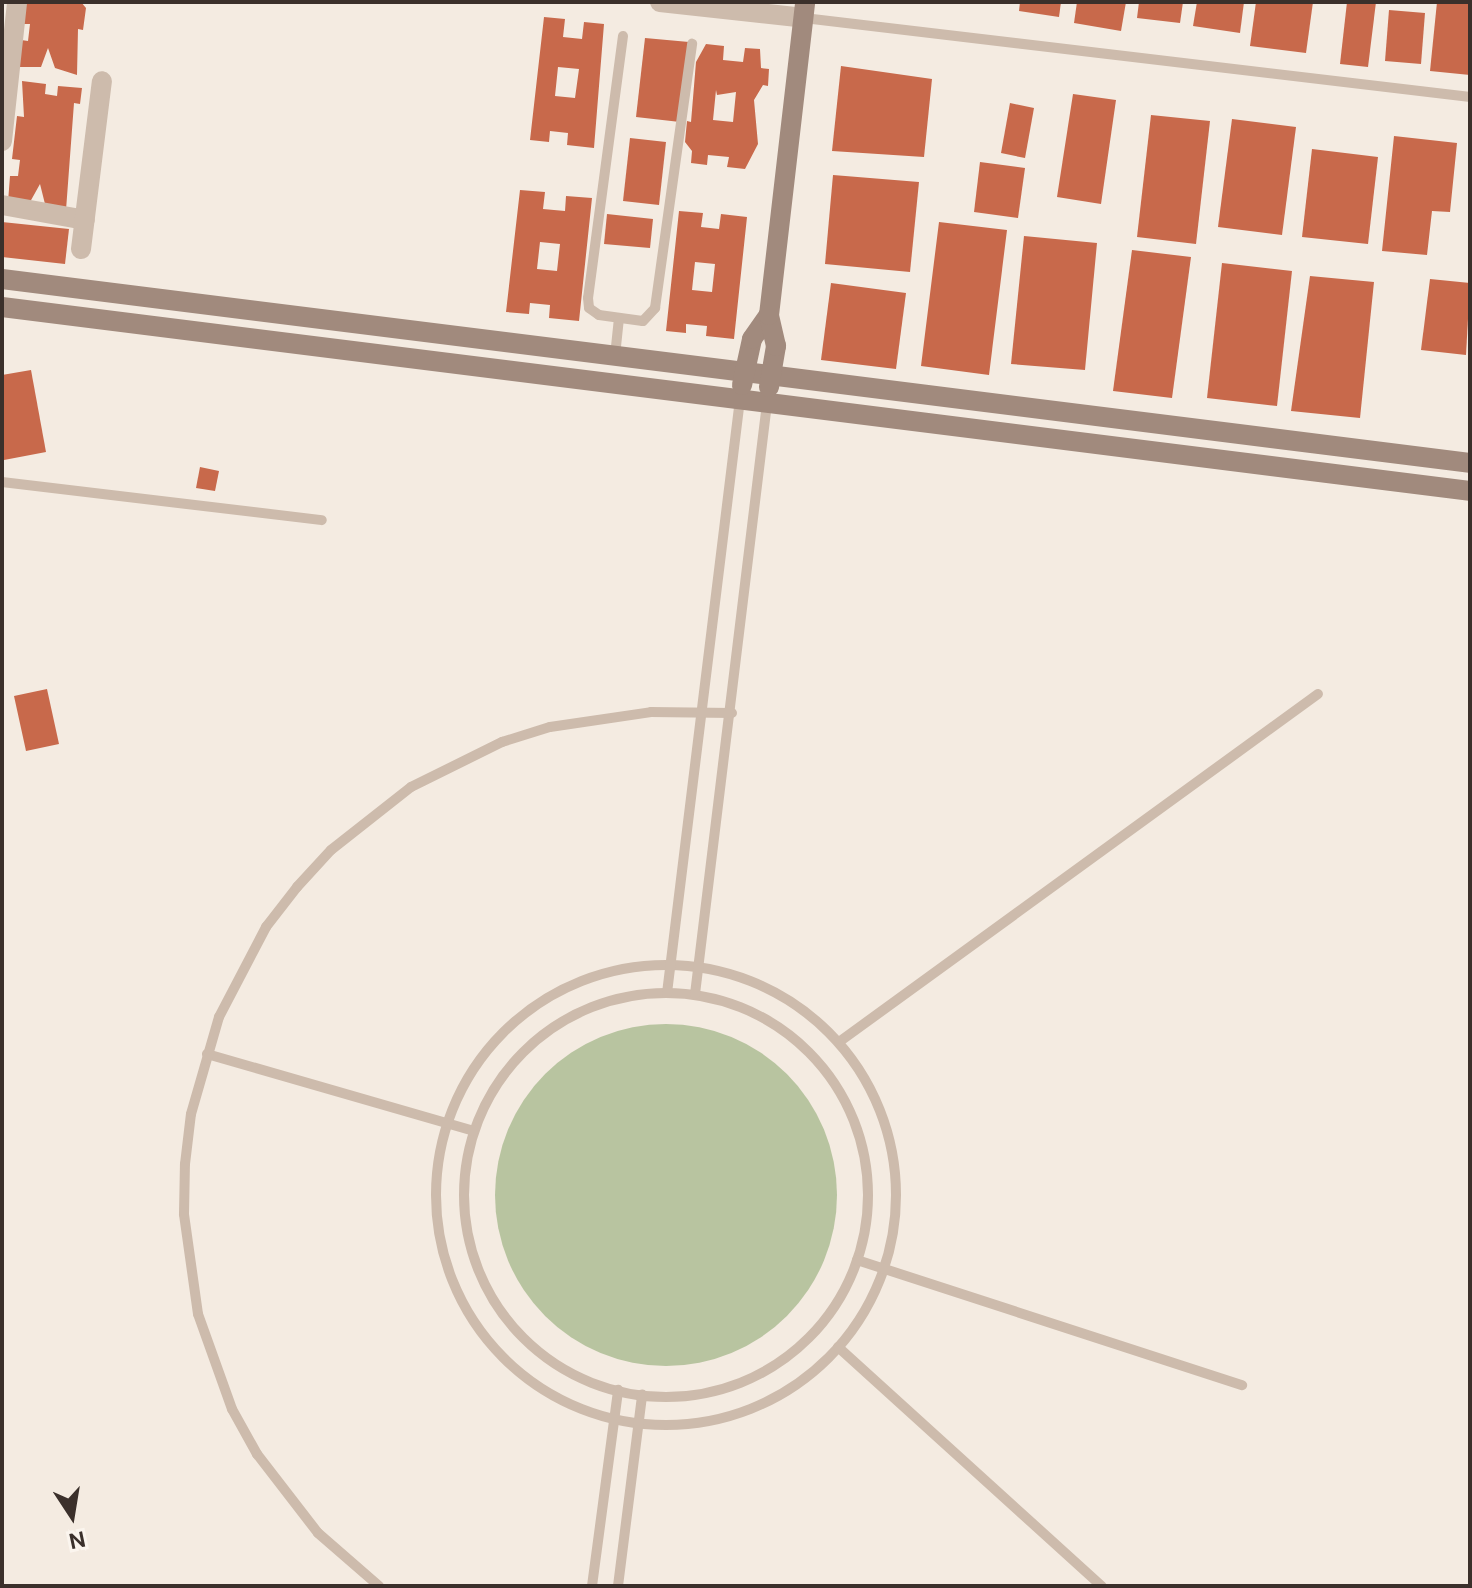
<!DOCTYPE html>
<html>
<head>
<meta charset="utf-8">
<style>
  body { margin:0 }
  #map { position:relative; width:1472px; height:1588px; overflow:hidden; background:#f4ebe1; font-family:"DM Sans",sans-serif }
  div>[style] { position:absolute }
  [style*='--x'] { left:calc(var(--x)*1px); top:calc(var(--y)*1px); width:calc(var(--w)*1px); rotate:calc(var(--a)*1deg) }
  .green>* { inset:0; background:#b8c4a0 }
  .round { border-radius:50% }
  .building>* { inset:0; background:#c8694b }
  .lane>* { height:10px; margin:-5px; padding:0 5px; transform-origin:5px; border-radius:5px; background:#cdbbac }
  .lane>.ring { margin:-5px; padding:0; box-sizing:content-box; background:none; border:10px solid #cdbbac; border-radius:50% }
  .street>* { height:20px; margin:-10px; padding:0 10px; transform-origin:10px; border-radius:10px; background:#cdbbac }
  .secondary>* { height:20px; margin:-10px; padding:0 10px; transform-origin:10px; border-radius:10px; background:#a18a7d }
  span { translate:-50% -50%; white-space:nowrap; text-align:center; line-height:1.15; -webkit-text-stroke:8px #fbf5ee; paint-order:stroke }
  .frame { position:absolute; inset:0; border:4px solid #3b302b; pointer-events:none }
  .north { position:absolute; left:32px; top:1476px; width:80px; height:80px; -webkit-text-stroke:6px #fbf5ee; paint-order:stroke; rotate:168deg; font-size:22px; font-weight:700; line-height:32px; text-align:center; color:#3b302b }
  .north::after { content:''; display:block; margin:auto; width:28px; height:36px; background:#3b302b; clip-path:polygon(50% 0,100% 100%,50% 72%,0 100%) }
</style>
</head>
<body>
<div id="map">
  <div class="green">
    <div class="round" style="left:495px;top:1024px;width:342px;height:342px"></div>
  </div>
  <div class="building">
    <div style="clip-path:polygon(25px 2px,81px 2px,86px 8px,83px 30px,78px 29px,77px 75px,55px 68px,48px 48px,41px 67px,19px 67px,21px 40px,28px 41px,30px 24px,23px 24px)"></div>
    <div style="clip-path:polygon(1020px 2px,1061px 2px,1059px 17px,1019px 11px)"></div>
    <div style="clip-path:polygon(1077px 2px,1126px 2px,1121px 31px,1074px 23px)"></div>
    <div style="clip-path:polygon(1139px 2px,1183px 2px,1180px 23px,1137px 18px)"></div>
    <div style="clip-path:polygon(1197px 2px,1244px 2px,1240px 33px,1193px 26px)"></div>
    <div style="clip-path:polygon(1256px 2px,1313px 2px,1306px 53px,1250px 46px)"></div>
    <div style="clip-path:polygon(1347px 2px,1376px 2px,1368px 67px,1340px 64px)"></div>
    <div style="clip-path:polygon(1437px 2px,1470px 2px,1470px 75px,1430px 71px)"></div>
    <div style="clip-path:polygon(1389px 10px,1425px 13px,1421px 64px,1385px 61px)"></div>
    <div style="clip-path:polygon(evenodd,544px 17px,565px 19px,563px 37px,582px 39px,584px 22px,604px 24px,594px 148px,567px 145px,568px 133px,550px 131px,549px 142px,530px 140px,544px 17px,558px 67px,579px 69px,575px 98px,555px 96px,558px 67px)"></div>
    <div style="clip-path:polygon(645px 38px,689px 42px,680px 122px,636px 117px)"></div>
    <div style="clip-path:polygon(evenodd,706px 44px,724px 46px,723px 60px,743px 62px,745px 48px,760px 49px,761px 68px,769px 69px,768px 86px,763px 85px,754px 100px,758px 144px,745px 169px,727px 167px,729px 157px,708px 155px,707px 165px,691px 163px,692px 151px,685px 142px,687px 121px,691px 122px,696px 62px,706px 44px,716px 90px,717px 95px,736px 92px,733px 122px,713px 120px,716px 90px)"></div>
    <div style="clip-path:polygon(841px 66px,932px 79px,924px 157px,832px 151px)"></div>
    <div style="clip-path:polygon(22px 81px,46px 84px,45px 94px,57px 96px,58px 86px,82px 88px,80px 104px,74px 103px,66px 210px,45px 204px,40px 184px,30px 202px,8px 202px,10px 176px,18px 176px,20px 160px,12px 159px,17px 116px,24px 117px)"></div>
    <div style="clip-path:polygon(1073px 94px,1116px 100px,1101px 204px,1057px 197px)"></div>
    <div style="clip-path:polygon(1010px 103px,1034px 108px,1025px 158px,1001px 153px)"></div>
    <div style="clip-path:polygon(1151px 115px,1210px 121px,1196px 244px,1137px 237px)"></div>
    <div style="clip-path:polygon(1232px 119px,1296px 127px,1282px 235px,1218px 227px)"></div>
    <div style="clip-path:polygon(1394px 136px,1457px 143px,1450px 212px,1432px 211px,1427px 255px,1382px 251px)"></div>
    <div style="clip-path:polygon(630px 138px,666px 142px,659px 205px,623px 201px)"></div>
    <div style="clip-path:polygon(1312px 149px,1378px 157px,1368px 244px,1302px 237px)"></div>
    <div style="clip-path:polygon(980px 162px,1025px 168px,1018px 218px,974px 212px)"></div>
    <div style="clip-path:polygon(833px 175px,919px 182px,910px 272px,825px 264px)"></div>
    <div style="clip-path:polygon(evenodd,520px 190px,545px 192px,543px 209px,565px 211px,566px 196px,592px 198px,579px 321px,549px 318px,550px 305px,530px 303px,529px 314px,506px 312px,520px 190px,540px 242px,560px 244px,557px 271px,537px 269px,540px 242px)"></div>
    <div style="clip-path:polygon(evenodd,679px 211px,703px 213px,701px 227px,719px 229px,721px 214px,747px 217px,734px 339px,706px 336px,707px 326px,686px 324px,686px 333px,666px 331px,679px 211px,695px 262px,715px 264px,712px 292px,692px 290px,695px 262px)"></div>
    <div style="clip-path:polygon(607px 214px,653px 219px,650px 248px,604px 244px)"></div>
    <div style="clip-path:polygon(2px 222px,69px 229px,65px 264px,2px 257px)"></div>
    <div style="clip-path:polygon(939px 222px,1007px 230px,989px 375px,921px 366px)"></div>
    <div style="clip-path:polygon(1024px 236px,1097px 243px,1085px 370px,1011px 364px)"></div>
    <div style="clip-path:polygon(1132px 250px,1191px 257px,1172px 398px,1113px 391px)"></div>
    <div style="clip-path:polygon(1222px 263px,1292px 271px,1277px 406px,1207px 398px)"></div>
    <div style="clip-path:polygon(1310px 276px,1374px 282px,1360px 418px,1291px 411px)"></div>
    <div style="clip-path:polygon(1430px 279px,1470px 283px,1466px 355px,1421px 350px)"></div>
    <div style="clip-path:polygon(831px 283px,906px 293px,896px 369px,821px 360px)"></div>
    <div style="clip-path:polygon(31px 370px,46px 452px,4px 460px,2px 375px)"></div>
    <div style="clip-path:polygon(200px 467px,219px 471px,215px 491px,196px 488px)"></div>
    <div style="clip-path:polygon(47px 689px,59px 744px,26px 751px,14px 696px)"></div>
  </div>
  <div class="lane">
    <div style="--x:804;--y:18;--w:671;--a:6.76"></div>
    <div style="--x:623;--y:36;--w:264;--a:97.6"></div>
    <div style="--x:588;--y:298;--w:10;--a:84"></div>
    <div style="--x:589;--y:308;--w:12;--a:35"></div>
    <div style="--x:599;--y:315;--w:44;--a:7.8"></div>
    <div style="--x:643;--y:321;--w:18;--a:-47"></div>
    <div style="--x:655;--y:308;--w:267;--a:-82"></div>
    <div style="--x:615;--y:356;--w:38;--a:-84"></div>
    <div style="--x:2;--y:482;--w:322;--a:6.8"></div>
    <div class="ring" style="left:436px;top:965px;width:450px;height:450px"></div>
    <div class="ring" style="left:464px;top:993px;width:394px;height:394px"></div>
    <div style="--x:667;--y:993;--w:598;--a:-82.99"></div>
    <div style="--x:695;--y:994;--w:595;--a:-83.05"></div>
    <div style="--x:839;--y:1042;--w:592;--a:-36"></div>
    <div style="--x:207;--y:1054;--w:277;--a:16.1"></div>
    <div style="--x:857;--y:1260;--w:405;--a:18"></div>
    <div style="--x:838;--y:1347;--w:356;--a:42.2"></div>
    <div style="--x:379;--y:1586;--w:81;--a:-139"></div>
    <div style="--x:318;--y:1533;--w:100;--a:-127.7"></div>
    <div style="--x:257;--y:1454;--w:51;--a:-119.1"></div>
    <div style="--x:232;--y:1409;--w:101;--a:-109.7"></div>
    <div style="--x:198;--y:1314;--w:101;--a:-98"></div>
    <div style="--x:184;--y:1214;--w:50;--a:-88.9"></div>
    <div style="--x:185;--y:1164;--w:50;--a:-83.2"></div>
    <div style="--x:191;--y:1114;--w:101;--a:-73.9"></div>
    <div style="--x:219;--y:1017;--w:102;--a:-62.4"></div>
    <div style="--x:266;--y:927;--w:51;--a:-52.2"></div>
    <div style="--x:297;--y:887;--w:50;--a:-47.4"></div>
    <div style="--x:331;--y:850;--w:102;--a:-38.2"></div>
    <div style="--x:411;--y:787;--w:102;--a:-26.3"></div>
    <div style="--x:502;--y:742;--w:50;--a:-17.4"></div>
    <div style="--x:550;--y:727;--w:102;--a:-8.4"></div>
    <div style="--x:651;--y:712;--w:81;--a:0.7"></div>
    <div style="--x:592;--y:1586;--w:198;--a:-82.4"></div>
    <div style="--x:618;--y:1586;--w:193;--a:-82.8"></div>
  </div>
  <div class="street">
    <div style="--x:660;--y:2;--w:145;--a:6.3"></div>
    <div style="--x:2;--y:141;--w:140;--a:-83.8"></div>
    <div style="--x:2;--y:205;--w:84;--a:10.2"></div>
    <div style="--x:81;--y:249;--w:169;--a:-82.9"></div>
  </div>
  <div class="secondary">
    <div style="--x:2;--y:279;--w:1479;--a:7.14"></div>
    <div style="--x:2;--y:307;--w:1479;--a:7.14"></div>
    <div style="--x:742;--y:385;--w:47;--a:-77.7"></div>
    <div style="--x:752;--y:339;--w:29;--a:-55"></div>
    <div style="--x:769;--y:387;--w:42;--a:-80.3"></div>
    <div style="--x:776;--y:346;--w:32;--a:-103"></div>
    <div style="--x:769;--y:315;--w:315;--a:-83.4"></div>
  </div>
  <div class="frame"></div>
  <div class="north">N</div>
</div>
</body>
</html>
